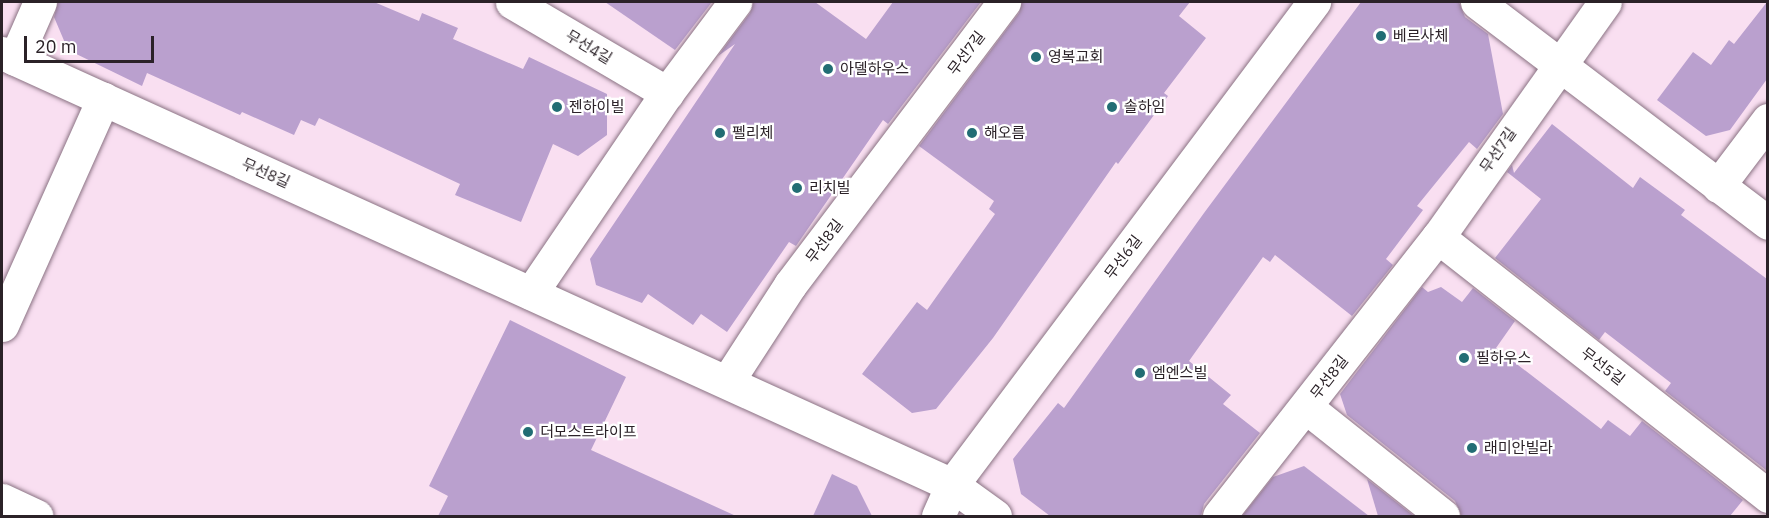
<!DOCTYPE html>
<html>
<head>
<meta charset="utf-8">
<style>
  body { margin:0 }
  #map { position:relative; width:1769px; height:518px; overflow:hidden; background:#f9dff1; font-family:"IBM Plex Sans","Noto Sans KR",sans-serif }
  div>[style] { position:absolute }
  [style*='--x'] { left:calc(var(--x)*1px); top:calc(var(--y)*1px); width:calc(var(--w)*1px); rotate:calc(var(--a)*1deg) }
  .building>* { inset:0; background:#baa0ce }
  .roads { filter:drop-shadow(0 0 2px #8a7283) drop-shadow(0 0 2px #8a7283) }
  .street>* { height:33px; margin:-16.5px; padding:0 16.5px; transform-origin:16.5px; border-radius:16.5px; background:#fff }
  .dots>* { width:16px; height:16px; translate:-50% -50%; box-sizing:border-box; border:3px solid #fff; border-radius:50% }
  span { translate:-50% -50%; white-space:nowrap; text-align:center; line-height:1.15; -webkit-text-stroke:4.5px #fff; paint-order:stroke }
  .poi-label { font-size:15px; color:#2b2228 }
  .left { translate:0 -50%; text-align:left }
  .street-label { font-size:15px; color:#2b2228 }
  .frame { position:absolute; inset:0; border:3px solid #2b2228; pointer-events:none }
  .scale { position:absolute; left:24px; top:36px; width:130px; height:27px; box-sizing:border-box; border:3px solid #2b2228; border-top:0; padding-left:8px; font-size:18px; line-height:21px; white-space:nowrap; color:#2b2228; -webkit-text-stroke:4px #fff; paint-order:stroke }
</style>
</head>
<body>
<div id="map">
  <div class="building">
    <div style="clip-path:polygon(58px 2px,374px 2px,419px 21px,422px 13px,458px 28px,453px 39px,523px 69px,529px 57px,607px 94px,607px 135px,578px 156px,553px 144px,521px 222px,455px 195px,460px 184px,319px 118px,315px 126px,301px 120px,294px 135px,242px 112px,240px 115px,147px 73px,142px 86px,68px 50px,54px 17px)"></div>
    <div style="clip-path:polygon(605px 2px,712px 2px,675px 50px)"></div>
    <div style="clip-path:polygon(753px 2px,815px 2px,866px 39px,893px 2px,981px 2px,888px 124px,883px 120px,796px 246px,789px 242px,727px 332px,701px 314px,693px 325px,648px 294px,642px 303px,596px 285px,590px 259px,735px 44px,718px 56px,750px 13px)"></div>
    <div style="clip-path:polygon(1022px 2px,1190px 2px,1179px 16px,1206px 38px,1164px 93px,1168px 96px,1118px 164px,1116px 162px,993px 338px,936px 409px,912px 413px,862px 374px,917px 302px,927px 310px,995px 214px,989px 209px,994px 201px,919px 146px,1019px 13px)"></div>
    <div style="clip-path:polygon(1361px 2px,1459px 2px,1465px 17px,1488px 34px,1503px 114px,1477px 149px,1469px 142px,1417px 206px,1423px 210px,1386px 259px,1393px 265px,1352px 316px,1275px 255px,1270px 262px,1263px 257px,1189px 361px,1231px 395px,1223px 404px,1260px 433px,1204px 504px,1201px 516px,1050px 516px,1021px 494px,1013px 459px,1058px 403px,1064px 408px,1204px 213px)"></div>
    <div style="clip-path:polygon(1767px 2px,1767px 79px,1730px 130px,1706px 136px,1657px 100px,1693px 52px,1711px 65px,1729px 40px,1734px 44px)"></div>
    <div style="clip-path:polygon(1552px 124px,1633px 188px,1640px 177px,1685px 210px,1681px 215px,1767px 279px,1766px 470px,1665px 391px,1671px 383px,1605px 332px,1599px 340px,1495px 258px,1541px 199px,1507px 172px,1512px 165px,1514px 173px)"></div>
    <div style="clip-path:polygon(1422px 287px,1428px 292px,1441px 287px,1462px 302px,1473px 288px,1515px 321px,1496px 348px,1601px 429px,1608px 420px,1630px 436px,1642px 421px,1743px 500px,1730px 516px,1461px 516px,1455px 501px,1347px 415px,1340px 394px)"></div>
    <div style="clip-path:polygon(510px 320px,626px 377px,591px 450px,736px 516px,438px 516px,448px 496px,429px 486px)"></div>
    <div style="clip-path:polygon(1304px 466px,1369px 516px,1242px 516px,1273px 477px)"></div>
    <div style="clip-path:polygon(832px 474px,857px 486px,872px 516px,813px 516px)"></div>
    <div style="clip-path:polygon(1367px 479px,1414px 516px,1378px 516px)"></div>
  </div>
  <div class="roads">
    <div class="street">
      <div style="--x:512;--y:2;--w:180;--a:30.4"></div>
      <div style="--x:1477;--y:2;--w:365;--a:37.2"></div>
      <div style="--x:2;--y:53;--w:1044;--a:24.45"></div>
      <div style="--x:952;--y:485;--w:53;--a:35.8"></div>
      <div style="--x:15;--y:59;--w:62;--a:-66.3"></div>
      <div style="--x:1718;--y:186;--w:83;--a:-52.9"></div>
      <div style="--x:1438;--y:237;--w:420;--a:38.1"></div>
      <div style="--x:531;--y:293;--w:242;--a:-55.8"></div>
      <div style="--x:667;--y:93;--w:114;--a:-53.2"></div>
      <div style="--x:2;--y:325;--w:248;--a:-65.9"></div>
      <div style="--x:727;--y:382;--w:116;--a:-57"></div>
      <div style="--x:790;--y:285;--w:355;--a:-52.9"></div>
      <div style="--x:1306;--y:407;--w:175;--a:38.5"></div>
      <div style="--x:2;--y:500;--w:38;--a:25"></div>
      <div style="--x:938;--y:516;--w:34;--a:-66"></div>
      <div style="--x:952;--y:485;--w:604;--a:-53.15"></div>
      <div style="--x:1219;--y:516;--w:355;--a:-51.9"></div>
      <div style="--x:1438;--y:237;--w:288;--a:-54.6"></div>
    </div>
  </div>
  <div class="dots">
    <div style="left:1381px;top:36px;background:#226d74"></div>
    <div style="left:1036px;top:57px;background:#226d74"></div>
    <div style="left:828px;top:69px;background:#226d74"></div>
    <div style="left:557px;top:107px;background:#226d74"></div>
    <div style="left:1112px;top:107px;background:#226d74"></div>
    <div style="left:720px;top:133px;background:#226d74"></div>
    <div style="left:972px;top:133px;background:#226d74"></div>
    <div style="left:797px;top:188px;background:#226d74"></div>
    <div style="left:1464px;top:358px;background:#226d74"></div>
    <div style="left:1140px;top:373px;background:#226d74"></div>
    <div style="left:528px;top:432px;background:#226d74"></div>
    <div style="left:1472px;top:448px;background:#226d74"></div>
  </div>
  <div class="poi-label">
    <span class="left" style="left:1393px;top:36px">베르사체</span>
    <span class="left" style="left:1048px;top:57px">영복교회</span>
    <span class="left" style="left:840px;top:69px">아델하우스</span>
    <span class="left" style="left:569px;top:107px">젠하이빌</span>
    <span class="left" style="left:1124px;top:107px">솔하임</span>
    <span class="left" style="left:732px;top:133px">펠리체</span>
    <span class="left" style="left:984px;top:133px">해오름</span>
    <span class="left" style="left:809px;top:188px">리치빌</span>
    <span class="left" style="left:1476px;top:358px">필하우스</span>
    <span class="left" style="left:1152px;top:373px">엠엔스빌</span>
    <span class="left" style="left:540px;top:432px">더모스트라이프</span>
    <span class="left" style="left:1484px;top:448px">래미안빌라</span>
  </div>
  <div class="street-label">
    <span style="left:589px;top:47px;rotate:31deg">무선4길</span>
    <span style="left:966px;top:53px;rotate:-53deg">무선7길</span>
    <span style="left:1498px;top:150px;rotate:-55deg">무선7길</span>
    <span style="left:266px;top:173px;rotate:24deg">무선8길</span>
    <span style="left:824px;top:241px;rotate:-53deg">무선8길</span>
    <span style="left:1123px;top:257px;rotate:-53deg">무선6길</span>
    <span style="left:1603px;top:366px;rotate:38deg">무선5길</span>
    <span style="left:1329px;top:377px;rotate:-52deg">무선8길</span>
  </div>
  <div class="frame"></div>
  <div class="scale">20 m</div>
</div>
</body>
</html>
